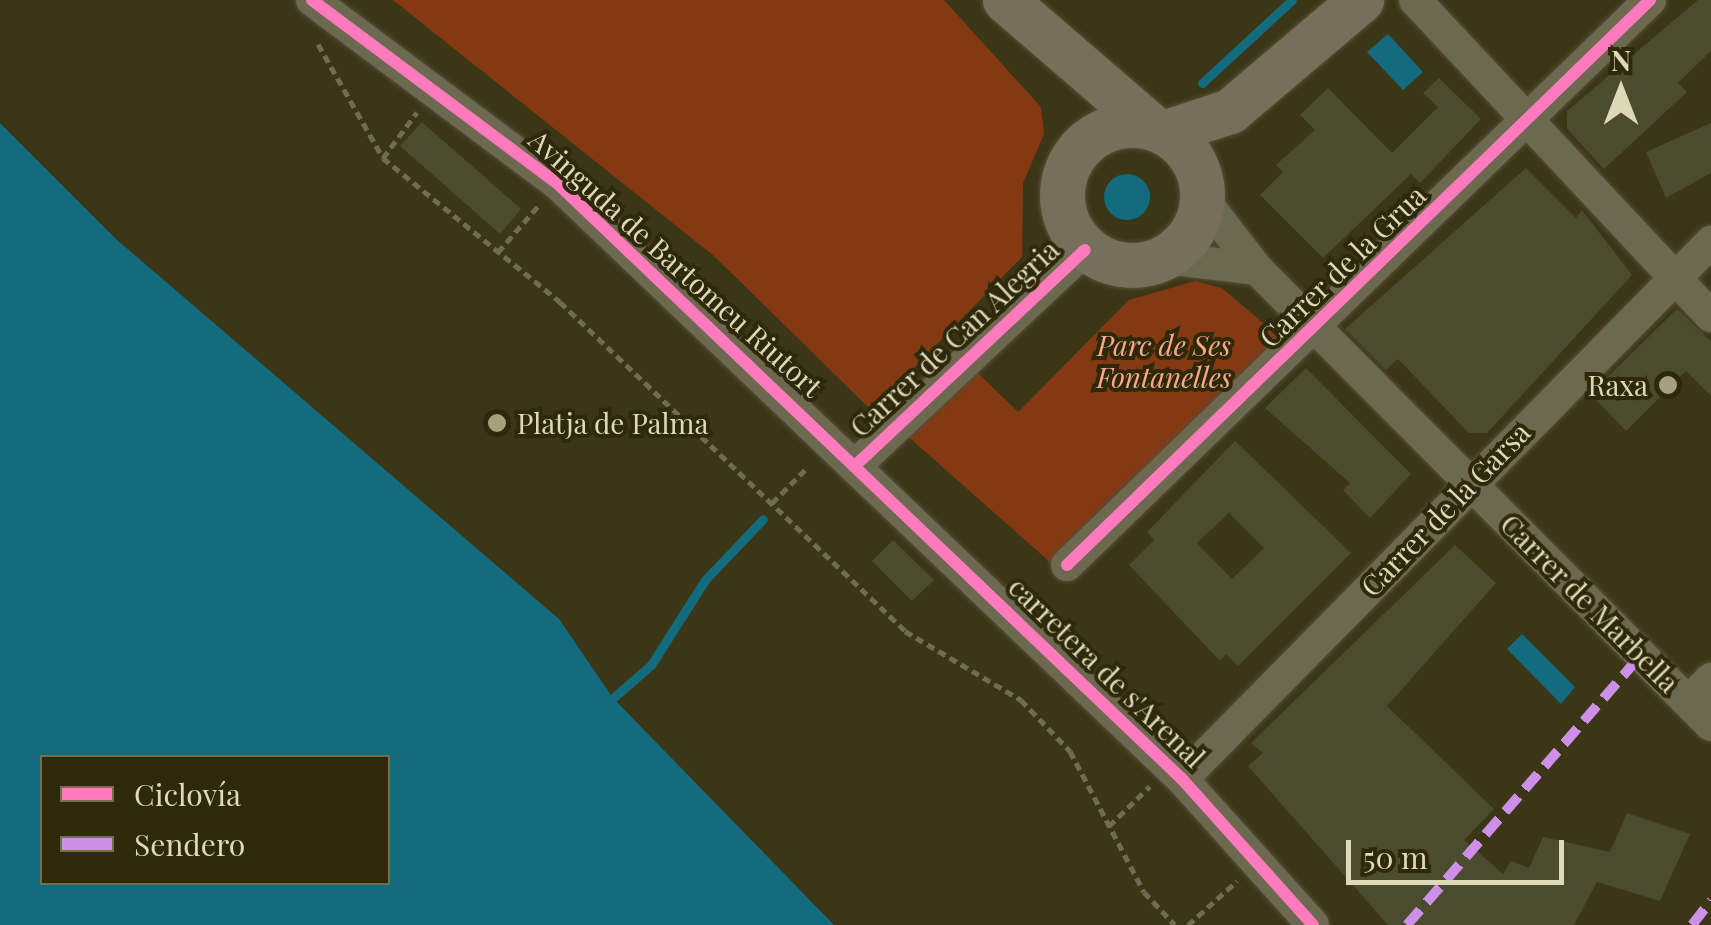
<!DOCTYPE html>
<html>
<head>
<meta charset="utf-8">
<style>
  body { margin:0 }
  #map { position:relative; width:1711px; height:925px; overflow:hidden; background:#3b3616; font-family:"Playfair Display",serif }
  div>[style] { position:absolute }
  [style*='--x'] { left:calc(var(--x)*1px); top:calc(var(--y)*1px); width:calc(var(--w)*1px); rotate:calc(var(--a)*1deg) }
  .green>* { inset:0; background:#853913 }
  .water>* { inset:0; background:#136b7e }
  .round { border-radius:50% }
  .stream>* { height:9px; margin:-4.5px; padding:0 4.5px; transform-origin:4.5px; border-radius:4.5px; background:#136b7e }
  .building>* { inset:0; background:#4b4b30 }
  .path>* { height:5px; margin-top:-2.5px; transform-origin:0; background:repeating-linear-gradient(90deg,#6f6c54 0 8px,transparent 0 13px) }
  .roads { filter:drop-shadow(0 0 2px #535037) drop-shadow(0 0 2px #535037) }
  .street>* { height:32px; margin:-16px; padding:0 16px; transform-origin:16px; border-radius:16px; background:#6d6950 }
  .secondary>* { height:45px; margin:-22.5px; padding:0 22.5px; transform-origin:22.5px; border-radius:22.5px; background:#76705b }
  .secondary>.ring { margin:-22.5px; padding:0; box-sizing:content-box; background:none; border:45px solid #76705b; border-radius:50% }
  .quiet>* { height:10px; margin-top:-5px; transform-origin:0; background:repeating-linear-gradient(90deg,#ce8fe9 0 20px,transparent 0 30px) }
  .cycleway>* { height:12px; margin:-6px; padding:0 6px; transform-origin:6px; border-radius:6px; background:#fd7abc }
  .dots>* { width:28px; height:28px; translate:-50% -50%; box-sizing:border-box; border:5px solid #2d290a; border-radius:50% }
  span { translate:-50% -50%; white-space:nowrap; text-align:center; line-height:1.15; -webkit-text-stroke:8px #2d290a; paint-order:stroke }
  .street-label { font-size:28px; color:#ded9b6 }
  .park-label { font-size:28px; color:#fba88a; font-style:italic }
  .poi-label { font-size:28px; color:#ded9b6 }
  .right { translate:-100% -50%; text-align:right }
  .left { translate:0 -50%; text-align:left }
  .legend { position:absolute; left:40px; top:755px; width:350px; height:130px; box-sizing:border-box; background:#2d290a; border:2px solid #746f4f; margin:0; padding:12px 18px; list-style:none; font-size:30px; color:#ded9b6 }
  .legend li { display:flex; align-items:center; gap:20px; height:50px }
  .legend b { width:50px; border:2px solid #746f4f }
  .north { position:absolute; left:1571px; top:40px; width:100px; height:100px; -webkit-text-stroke:8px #2d290a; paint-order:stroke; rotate:0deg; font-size:28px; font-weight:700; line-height:40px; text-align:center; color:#ded9b6 }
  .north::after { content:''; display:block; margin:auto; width:35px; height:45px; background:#ded9b6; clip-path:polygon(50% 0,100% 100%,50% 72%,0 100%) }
  .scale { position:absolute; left:1346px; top:840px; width:218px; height:45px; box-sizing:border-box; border:5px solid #ded9b6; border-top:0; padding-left:12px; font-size:30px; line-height:35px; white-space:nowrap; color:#ded9b6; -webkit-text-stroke:8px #2d290a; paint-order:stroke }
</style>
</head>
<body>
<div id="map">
  <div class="green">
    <div style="clip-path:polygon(393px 0,944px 0,1041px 107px,1044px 134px,1023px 183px,1022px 257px,872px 411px,714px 256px)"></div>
    <div style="clip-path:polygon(1195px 281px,1222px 288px,1284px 341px,1051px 563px,903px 432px,972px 367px,1018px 412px,1129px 300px)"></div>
  </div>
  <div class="water">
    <div style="clip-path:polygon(1388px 34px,1423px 72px,1403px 90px,1367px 52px)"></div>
    <div style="clip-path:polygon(evenodd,0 123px,116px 239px,559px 619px,613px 698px,834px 925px,0 925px,0 123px,42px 758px,388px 758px,388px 882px,42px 882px,42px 758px)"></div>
    <div class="round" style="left:1104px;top:174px;width:46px;height:46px"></div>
    <div style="clip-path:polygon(1522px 634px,1575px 687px,1561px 704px,1507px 649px)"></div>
  </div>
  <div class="stream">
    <div style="--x:1202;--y:83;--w:122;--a:-42.7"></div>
    <div style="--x:613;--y:698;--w:50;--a:-41"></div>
    <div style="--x:651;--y:665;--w:101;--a:-57.6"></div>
    <div style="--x:705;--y:580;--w:84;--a:-46.4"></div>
  </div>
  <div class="building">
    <div style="clip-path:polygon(1698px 0,1711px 0,1711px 51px,1678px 83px,1687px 92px,1604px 169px,1567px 129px,1567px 111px)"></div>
    <div style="clip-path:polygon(1439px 78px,1481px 119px,1420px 183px,1411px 174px,1323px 258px,1260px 195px,1283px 172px,1276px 165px,1315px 130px,1300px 115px,1328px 88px,1392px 153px,1438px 107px,1423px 93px)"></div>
    <div style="clip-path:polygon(422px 122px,521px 209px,500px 234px,400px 146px)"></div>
    <div style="clip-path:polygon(1711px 123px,1711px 173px,1666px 198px,1646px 152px)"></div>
    <div style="clip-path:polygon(1526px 168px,1576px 218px,1582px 210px,1632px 275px,1487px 433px,1469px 433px,1398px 359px,1386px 370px,1345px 329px)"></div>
    <div style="clip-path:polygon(1677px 309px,1711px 341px,1711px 396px,1686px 371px,1626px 431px,1590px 394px)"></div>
    <div style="clip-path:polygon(1306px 368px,1411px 474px,1370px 518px,1343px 490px,1350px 483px,1265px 408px)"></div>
    <div style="clip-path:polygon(evenodd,1235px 441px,1351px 553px,1238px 666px,1226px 654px,1220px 661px,1129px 565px,1154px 540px,1147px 532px,1235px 441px,1229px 513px,1264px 548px,1232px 579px,1197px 543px,1229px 513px)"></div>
    <div style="clip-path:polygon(893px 540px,934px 580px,912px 601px,872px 561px)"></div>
    <div style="clip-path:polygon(1455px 545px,1496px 583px,1387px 706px,1494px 809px,1464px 840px,1503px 874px,1511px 861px,1529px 868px,1543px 837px,1610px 852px,1627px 813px,1690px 834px,1660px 901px,1597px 882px,1574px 925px,1388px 925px,1248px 766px,1263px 753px,1251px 743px)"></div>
  </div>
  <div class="path">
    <div style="--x:318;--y:44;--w:131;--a:60.3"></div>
    <div style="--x:383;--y:158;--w:228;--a:39.1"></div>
    <div style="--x:560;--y:302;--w:477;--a:43.6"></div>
    <div style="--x:905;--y:631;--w:135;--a:30.7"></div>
    <div style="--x:1021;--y:700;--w:71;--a:46.1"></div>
    <div style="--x:1070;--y:751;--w:159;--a:62.3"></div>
    <div style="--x:1144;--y:892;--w:45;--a:46.8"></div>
    <div style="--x:383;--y:158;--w:57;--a:-53.5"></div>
    <div style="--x:498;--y:252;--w:62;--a:-48.9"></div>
    <div style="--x:772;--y:503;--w:52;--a:-45"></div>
    <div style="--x:1109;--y:826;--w:57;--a:-44.3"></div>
    <div style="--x:1188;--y:925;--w:66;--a:-41.9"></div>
  </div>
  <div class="roads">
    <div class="street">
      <div style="--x:312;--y:0;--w:307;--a:36.8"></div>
      <div style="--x:558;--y:184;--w:862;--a:43.64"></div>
      <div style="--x:1182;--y:779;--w:196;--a:48.1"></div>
      <div style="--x:1415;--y:0;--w:433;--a:46.9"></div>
      <div style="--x:1203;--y:199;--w:88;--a:52.4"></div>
      <div style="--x:1257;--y:269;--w:643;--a:45.13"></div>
      <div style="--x:1165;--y:258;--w:93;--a:6.8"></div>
      <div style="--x:858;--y:463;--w:311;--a:-43.2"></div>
      <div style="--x:1067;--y:565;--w:812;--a:-44.1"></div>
      <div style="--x:1688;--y:702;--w:33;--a:-45"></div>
      <div style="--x:1182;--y:779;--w:754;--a:-45.43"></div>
    </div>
    <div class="secondary">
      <div style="--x:1005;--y:0;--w:194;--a:40.8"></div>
      <div class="ring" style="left:1062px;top:125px;width:95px;height:95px"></div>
      <div style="--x:1166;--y:132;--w:67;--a:-18.2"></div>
      <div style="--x:1230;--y:111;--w:172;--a:-40.3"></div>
    </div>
  </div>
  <div class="quiet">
    <div style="--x:1407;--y:925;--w:357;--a:-49.1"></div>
    <div style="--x:1692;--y:925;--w:31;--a:-52"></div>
  </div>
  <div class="cycleway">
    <div style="--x:312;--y:0;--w:307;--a:36.8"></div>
    <div style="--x:558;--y:184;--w:862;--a:43.64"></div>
    <div style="--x:1182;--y:779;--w:196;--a:48.1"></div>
    <div style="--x:858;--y:463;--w:311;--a:-43.2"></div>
    <div style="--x:1067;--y:565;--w:812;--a:-44.1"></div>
  </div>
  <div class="dots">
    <div style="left:1668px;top:385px;background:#a5a07e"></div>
    <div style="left:497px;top:423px;background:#a5a07e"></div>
  </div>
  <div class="street-label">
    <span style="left:676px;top:263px;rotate:42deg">Avinguda de Bartomeu Riutort</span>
    <span style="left:1342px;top:266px;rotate:-44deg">Carrer de la Grua</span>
    <span style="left:954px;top:338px;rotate:-43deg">Carrer de Can Alegria</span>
    <span style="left:1445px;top:509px;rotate:-46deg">Carrer de la Garsa</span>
    <span style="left:1590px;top:603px;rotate:45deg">Carrer de Marbella</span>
    <span style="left:1107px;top:672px;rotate:44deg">carretera de s'Arenal</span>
  </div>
  <div class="park-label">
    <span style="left:1164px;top:361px">Parc de Ses<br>Fontanelles</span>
  </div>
  <div class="poi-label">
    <span class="right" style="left:1648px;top:385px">Raxa</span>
    <span class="left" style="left:517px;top:423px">Platja de Palma</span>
  </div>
  <ul class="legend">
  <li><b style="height:12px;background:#fd7abc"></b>Ciclovía</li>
  <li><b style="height:12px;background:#ce8fe9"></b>Sendero</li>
  </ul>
  <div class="north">N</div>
  <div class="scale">50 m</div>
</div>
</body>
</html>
